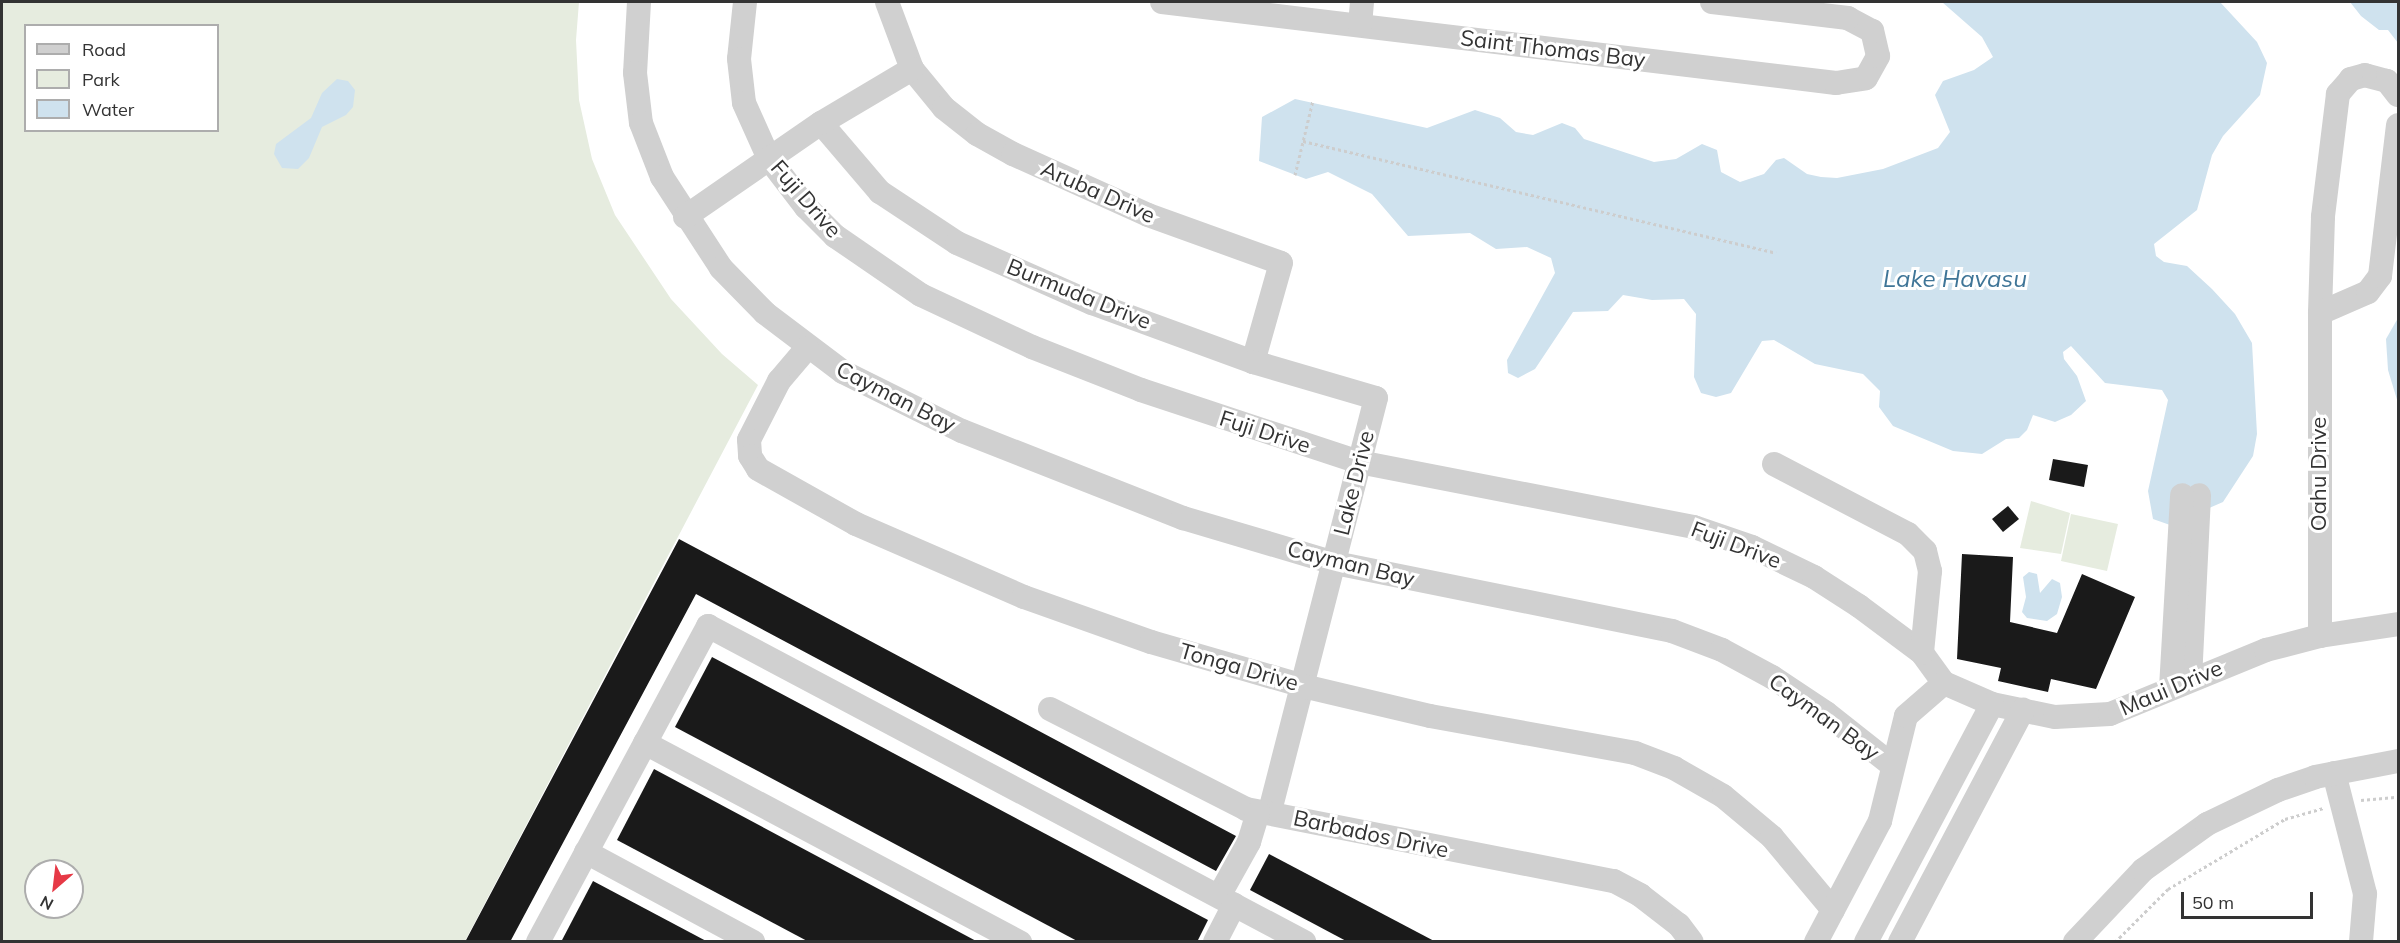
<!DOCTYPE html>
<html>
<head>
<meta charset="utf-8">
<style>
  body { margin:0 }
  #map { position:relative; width:2400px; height:943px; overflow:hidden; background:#fff; font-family:Mulish,sans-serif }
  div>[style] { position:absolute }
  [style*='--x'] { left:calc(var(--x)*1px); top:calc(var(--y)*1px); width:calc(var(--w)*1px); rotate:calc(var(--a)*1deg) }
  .green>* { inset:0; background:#e6ecdf }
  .water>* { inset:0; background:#cfe2ee }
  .building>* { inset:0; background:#1a1a1a }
  .path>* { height:3px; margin-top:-1.5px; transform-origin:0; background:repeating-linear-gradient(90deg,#cdcdcd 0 3px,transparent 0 6px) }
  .minor>* { height:24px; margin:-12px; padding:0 12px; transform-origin:12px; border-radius:12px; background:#d0d0d0 }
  span { translate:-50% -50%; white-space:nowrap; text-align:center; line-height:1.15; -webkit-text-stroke:6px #fff; paint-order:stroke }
  .street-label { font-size:22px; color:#333 }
  .water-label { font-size:24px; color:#3f7597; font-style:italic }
  .frame { position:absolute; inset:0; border:3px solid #333; pointer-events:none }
  .legend { position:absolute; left:24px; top:24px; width:195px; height:108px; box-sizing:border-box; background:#fff; border:2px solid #adadad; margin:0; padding:8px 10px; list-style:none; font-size:18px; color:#333 }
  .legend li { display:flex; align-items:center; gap:12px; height:30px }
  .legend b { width:30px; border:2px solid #adadad }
  .north { position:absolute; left:24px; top:859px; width:60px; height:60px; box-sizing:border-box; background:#fff; border:2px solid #adadad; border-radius:50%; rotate:208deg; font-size:16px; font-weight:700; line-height:24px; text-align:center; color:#333 }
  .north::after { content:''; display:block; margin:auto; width:21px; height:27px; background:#e63946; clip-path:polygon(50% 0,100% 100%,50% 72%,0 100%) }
  .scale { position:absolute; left:2181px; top:892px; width:132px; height:27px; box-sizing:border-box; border:3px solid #333; border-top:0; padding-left:8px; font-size:18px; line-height:21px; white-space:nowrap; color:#333; -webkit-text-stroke:4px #fff; paint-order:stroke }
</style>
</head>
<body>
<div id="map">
  <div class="green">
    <div style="clip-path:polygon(evenodd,2px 2px,579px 2px,576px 40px,579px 100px,592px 159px,615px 215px,671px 299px,722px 354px,758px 385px,465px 941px,2px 942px,2px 2px,26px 26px,218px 26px,218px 130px,26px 130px,26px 26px,2px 2px,36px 871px,72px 871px,72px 907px,36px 907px,36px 871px)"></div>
    <div style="clip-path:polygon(2031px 501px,2070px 513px,2061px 554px,2020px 548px)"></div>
    <div style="clip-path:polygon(2071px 514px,2118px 524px,2107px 571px,2061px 561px)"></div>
  </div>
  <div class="water">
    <div style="clip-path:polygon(1942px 2px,2220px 2px,2257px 42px,2267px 63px,2260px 95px,2223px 136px,2212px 155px,2197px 210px,2154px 244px,2156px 256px,2164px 262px,2187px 266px,2212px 289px,2235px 314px,2252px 343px,2257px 434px,2253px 456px,2223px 502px,2170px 525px,2153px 519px,2148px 491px,2168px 400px,2162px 390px,2105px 383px,2071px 346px,2063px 352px,2064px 359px,2077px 376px,2086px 401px,2071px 415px,2055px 422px,2033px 415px,2027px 430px,2019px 438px,2006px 439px,1982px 454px,1953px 451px,1893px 426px,1879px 407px,1880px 391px,1863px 374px,1815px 364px,1774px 340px,1762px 341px,1731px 393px,1716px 397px,1701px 393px,1694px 377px,1696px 314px,1684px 299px,1652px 300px,1623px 295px,1608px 311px,1573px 312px,1535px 369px,1518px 378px,1508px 373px,1507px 360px,1555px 273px,1551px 258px,1527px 247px,1496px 249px,1470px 233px,1408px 236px,1372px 194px,1328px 172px,1306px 179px,1259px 161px,1262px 117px,1295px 99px,1427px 128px,1475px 110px,1500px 118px,1516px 132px,1533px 135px,1562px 123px,1575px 128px,1584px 139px,1654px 162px,1676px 159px,1702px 144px,1717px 150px,1721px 172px,1740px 182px,1764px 174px,1776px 160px,1784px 158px,1807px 174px,1821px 177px,1837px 178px,1883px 169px,1938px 148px,1950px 132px,1935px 95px,1943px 81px,1974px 70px,1993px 57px,1982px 37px)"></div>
    <div style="clip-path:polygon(2350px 2px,2398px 2px,2398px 43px,2388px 30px,2379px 30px,2361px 16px)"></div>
    <div style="clip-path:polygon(337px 79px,348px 81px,355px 90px,353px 107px,346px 115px,322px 127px,309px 158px,298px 169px,282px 168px,274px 154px,276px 144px,311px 118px,322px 93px)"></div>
    <div style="clip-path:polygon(2398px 318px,2398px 403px,2388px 370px,2386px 339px)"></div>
    <div style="clip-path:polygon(2029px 572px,2037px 574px,2040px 593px,2052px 579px,2060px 583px,2062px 597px,2057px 614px,2047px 621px,2027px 618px,2022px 612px,2026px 597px,2023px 577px)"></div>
  </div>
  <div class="building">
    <div style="clip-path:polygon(2053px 459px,2088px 465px,2084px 487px,2049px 480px)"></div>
    <div style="clip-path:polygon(2008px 506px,2019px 519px,2003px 532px,1992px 519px)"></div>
    <div style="clip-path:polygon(679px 539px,1236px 836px,1216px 871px,696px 594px,510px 942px,465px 942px)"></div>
    <div style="clip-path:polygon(1962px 554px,2013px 557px,2010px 622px,2057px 633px,2082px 574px,2135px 597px,2096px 689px,2051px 679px,2048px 692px,1998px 681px,2001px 668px,1957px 659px)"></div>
    <div style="clip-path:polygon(712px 657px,1208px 920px,1197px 942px,1079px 942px,675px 727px)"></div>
    <div style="clip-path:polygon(654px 769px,978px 942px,809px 942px,617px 840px)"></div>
    <div style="clip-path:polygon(1269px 854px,1436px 942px,1348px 942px,1250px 890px)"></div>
    <div style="clip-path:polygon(593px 881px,708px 942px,561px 942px)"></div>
  </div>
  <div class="path">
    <div style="--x:1303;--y:141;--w:486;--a:13.3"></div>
    <div style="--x:1295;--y:175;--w:77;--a:-76.5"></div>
    <div style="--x:2361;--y:800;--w:37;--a:-5"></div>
    <div style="--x:2115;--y:942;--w:75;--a:-45"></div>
    <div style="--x:2168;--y:889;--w:136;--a:-30.9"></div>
    <div style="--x:2285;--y:819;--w:40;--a:-16"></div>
  </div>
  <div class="minor">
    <div style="--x:639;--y:2;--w:71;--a:93.2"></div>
    <div style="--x:635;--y:73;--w:50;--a:83.2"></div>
    <div style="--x:641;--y:123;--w:58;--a:68.7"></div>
    <div style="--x:662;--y:177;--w:108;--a:57"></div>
    <div style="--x:721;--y:268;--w:63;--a:45.6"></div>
    <div style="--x:765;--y:313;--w:98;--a:37.1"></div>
    <div style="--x:843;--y:372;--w:133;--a:26.4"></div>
    <div style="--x:962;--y:431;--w:238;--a:21.5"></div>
    <div style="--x:1183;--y:518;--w:159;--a:16.5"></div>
    <div style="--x:1335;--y:563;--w:344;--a:11.4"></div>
    <div style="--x:1672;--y:631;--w:53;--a:20.8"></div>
    <div style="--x:1722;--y:650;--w:57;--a:28.4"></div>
    <div style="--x:1772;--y:677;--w:65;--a:33.7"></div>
    <div style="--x:1826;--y:713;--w:85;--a:38.3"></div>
    <div style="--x:745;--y:2;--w:57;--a:96"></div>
    <div style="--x:739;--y:59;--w:44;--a:83.5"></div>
    <div style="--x:744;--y:103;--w:61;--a:65.9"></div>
    <div style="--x:769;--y:159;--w:61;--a:52.4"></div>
    <div style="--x:806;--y:207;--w:41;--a:45"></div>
    <div style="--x:835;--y:236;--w:104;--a:34.5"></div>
    <div style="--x:921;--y:295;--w:123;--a:25.1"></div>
    <div style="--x:1032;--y:347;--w:117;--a:21.5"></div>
    <div style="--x:1141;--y:390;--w:230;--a:18.3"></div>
    <div style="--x:1359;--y:462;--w:341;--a:11"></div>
    <div style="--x:1694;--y:527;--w:61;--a:19"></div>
    <div style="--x:1752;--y:547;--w:69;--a:25.8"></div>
    <div style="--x:1814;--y:577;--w:54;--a:32.8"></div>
    <div style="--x:1859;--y:606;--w:79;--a:36.7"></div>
    <div style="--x:1922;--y:653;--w:37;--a:54"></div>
    <div style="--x:1944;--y:683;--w:52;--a:23.6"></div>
    <div style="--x:1992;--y:704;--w:64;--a:11.7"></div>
    <div style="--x:2055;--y:717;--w:55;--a:-3.1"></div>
    <div style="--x:2110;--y:714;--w:169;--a:-22.3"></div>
    <div style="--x:2266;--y:650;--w:56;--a:-14.5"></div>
    <div style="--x:2320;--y:636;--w:79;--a:-8.7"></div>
    <div style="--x:887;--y:2;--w:72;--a:69.5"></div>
    <div style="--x:912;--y:69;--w:50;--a:50.6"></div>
    <div style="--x:944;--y:108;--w:42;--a:38.2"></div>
    <div style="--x:977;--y:134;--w:41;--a:29.1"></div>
    <div style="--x:1013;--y:154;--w:148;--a:24.3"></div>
    <div style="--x:1148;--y:215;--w:141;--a:19.8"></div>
    <div style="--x:1281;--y:263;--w:103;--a:105.8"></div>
    <div style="--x:1162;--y:2;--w:679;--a:6.85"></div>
    <div style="--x:1836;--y:83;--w:30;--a:-9"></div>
    <div style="--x:1866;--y:78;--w:25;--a:-61"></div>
    <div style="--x:1878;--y:56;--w:26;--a:-103"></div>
    <div style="--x:1872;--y:31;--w:27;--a:-152"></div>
    <div style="--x:1848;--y:18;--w:137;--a:-173.3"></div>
    <div style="--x:1360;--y:25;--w:23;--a:-85"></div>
    <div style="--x:2398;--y:95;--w:18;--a:-128"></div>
    <div style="--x:2387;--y:81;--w:23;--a:-165"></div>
    <div style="--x:2365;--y:75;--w:15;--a:164"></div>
    <div style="--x:2351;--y:79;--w:20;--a:131"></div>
    <div style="--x:2338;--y:94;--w:124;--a:97"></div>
    <div style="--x:2323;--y:217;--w:96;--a:91.8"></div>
    <div style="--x:2320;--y:313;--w:52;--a:-23.6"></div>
    <div style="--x:2368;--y:292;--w:20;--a:-53"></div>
    <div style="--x:2380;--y:276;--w:152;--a:-83.2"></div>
    <div style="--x:821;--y:123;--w:91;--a:49.5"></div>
    <div style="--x:880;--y:192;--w:92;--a:33.5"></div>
    <div style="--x:957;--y:243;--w:148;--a:24"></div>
    <div style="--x:1092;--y:303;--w:171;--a:20.1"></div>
    <div style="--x:1253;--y:362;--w:128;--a:16.3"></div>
    <div style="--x:1376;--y:398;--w:427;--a:104.4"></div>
    <div style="--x:685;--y:217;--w:165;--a:-34.7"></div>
    <div style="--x:821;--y:123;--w:106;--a:-30.7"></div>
    <div style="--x:2320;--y:313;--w:323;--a:90"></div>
    <div style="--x:807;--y:348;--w:43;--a:130.3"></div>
    <div style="--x:779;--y:381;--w:66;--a:117"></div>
    <div style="--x:749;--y:440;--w:16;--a:86"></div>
    <div style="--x:750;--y:456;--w:15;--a:58"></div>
    <div style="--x:758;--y:469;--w:112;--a:29.3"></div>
    <div style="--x:856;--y:524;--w:183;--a:23.5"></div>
    <div style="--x:1024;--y:597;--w:135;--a:19.5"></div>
    <div style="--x:1151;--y:642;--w:158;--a:16.1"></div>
    <div style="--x:1303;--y:686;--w:130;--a:13.3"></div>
    <div style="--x:1430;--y:716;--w:208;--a:10.2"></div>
    <div style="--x:1635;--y:753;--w:42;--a:21"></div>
    <div style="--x:1674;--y:768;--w:56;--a:29.7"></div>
    <div style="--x:1723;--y:796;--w:64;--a:39.9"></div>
    <div style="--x:1772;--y:837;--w:95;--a:50.1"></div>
    <div style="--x:1774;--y:464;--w:151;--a:27.6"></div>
    <div style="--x:1908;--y:534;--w:24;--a:45"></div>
    <div style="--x:1925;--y:551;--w:21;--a:76"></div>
    <div style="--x:1930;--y:571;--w:82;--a:95.6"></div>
    <div style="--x:2190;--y:680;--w:185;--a:-87.2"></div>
    <div style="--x:2171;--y:688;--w:193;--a:-86.7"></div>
    <div style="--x:1050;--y:709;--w:220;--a:27"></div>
    <div style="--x:1246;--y:809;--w:375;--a:11.1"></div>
    <div style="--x:1614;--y:881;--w:30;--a:28"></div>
    <div style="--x:1640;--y:895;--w:49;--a:37.6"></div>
    <div style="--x:1679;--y:925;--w:21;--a:53"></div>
    <div style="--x:645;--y:743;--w:425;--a:28"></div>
    <div style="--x:2334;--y:773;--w:125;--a:75.6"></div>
    <div style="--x:2365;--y:894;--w:48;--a:94.8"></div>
    <div style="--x:586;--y:852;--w:190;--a:28.3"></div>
    <div style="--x:1219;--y:896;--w:62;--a:-60.9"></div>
    <div style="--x:1249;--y:842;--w:31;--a:-73"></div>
    <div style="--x:538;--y:942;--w:359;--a:-61.7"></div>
    <div style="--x:708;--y:626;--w:675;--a:27.93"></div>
    <div style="--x:1215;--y:942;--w:42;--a:-62.8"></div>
    <div style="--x:1816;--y:942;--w:137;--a:-62.1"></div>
    <div style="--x:1880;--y:821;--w:108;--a:-76.1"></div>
    <div style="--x:1906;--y:716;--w:50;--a:-41"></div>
    <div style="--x:1866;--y:942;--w:269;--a:-62.1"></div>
    <div style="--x:1900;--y:942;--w:263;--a:-62.1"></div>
    <div style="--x:2075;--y:942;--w:99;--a:-46.6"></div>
    <div style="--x:2143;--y:870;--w:79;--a:-35.7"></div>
    <div style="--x:2207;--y:824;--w:79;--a:-25.6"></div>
    <div style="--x:2278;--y:790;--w:39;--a:-19"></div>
    <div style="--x:2315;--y:777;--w:85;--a:-10.9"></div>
  </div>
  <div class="street-label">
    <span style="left:1553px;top:49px;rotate:7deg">Saint Thomas Bay</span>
    <span style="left:1098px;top:192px;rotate:24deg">Aruba Drive</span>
    <span style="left:806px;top:199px;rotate:49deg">Fuji Drive</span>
    <span style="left:1079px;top:294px;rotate:22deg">Burmuda Drive</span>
    <span style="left:896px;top:397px;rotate:27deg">Cayman Bay</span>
    <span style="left:1265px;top:432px;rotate:18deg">Fuji Drive</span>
    <span style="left:2319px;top:474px;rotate:-90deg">Oahu Drive</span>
    <span style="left:1354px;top:483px;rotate:-76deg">Lake Drive</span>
    <span style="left:1736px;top:545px;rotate:21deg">Fuji Drive</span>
    <span style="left:1351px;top:564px;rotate:14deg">Cayman Bay</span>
    <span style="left:1239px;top:667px;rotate:16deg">Tonga Drive</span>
    <span style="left:2171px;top:688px;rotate:-23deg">Maui Drive</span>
    <span style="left:1824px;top:717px;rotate:36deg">Cayman Bay</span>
    <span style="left:1371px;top:834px;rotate:12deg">Barbados Drive</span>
  </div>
  <div class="water-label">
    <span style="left:1955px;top:279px">Lake Havasu</span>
  </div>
  <div class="frame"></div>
  <ul class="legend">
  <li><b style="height:8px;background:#d0d0d0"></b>Road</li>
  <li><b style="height:16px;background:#e6ecdf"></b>Park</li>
  <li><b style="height:16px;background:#cfe2ee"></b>Water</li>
  </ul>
  <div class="north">N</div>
  <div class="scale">50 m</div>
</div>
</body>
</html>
